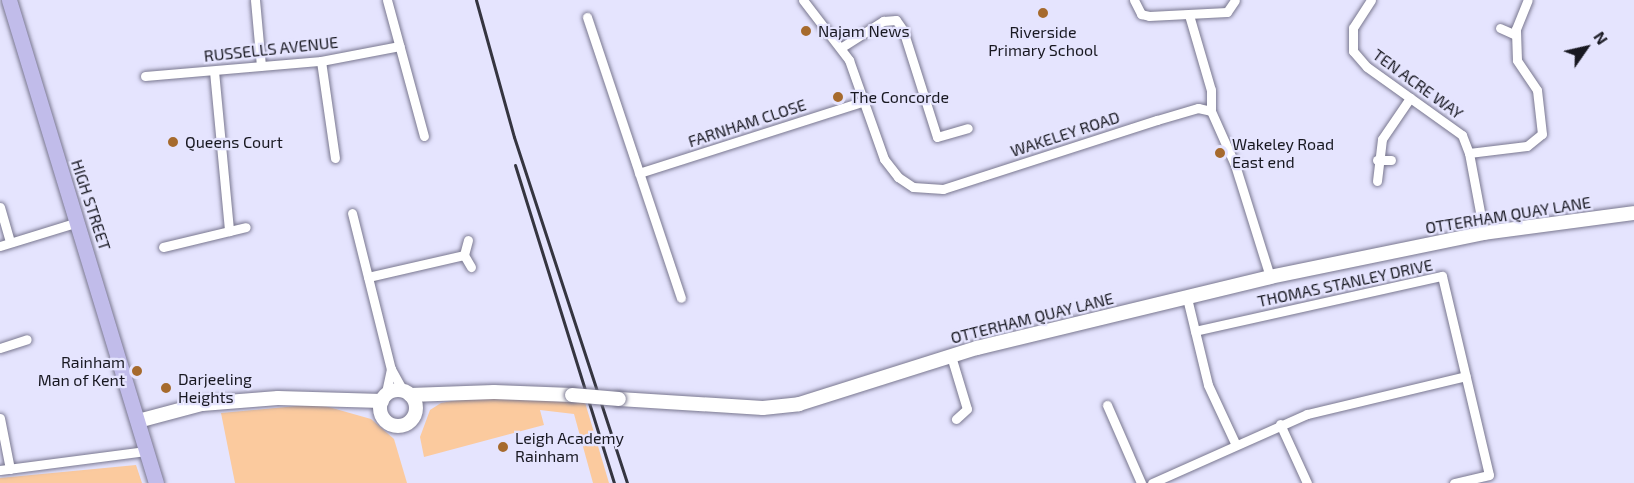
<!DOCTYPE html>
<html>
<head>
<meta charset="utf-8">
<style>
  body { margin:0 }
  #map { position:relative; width:1634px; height:483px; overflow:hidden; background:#e5e4fe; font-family:"Exo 2",sans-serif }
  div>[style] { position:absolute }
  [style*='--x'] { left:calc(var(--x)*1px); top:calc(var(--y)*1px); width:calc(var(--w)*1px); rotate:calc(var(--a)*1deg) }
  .green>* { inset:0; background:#fbca9e }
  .roads { filter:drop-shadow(0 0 2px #79778f) drop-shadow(0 0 2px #79778f) }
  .street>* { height:9px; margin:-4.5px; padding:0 4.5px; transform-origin:4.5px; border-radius:4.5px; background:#fff }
  .secondary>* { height:14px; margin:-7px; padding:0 7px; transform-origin:7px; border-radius:7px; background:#fff }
  .secondary>.ring { margin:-7px; padding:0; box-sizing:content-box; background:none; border:14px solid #fff; border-radius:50% }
  .primary>* { height:15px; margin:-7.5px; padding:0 7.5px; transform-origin:7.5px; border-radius:7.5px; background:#c1bcea }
  .rail>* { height:3px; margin:-1.5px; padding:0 1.5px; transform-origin:1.5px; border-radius:1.5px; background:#353540 }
  .bridges { filter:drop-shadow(0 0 2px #79778f) drop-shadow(0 0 2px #79778f) }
  .secondary-bridge>* { height:14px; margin:-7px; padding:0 7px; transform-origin:7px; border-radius:7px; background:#fff }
  .dots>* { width:16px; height:16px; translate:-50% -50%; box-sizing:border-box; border:3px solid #e5e4fe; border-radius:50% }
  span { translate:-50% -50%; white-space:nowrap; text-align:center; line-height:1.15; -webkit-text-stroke:4.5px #e5e4fe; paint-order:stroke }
  .poi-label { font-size:16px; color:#181821 }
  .left { translate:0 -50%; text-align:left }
  .right { translate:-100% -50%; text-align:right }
  .street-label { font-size:16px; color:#181821 }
  .north { position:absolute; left:1556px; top:18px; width:60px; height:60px; -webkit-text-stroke:4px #e5e4fe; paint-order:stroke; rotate:56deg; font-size:16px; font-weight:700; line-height:24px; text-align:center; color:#181821 }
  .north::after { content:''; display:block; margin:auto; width:21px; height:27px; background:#181821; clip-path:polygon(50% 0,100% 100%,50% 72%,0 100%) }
</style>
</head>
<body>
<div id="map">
  <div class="green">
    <div style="clip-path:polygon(479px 396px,584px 399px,609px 483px,593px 483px,574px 414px,540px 410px,544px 425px,424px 457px,420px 437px,430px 410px,441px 403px)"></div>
    <div style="clip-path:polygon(318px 404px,371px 419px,394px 439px,407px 483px,235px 483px,221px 413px)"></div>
    <div style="clip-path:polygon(136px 465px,142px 483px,0 483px,0 478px)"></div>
  </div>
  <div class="roads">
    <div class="street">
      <div style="--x:255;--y:0;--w:66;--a:84.8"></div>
      <div style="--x:387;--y:0;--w:141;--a:74.8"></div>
      <div style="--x:803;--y:0;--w:76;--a:52.5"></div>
      <div style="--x:849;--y:60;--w:105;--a:70.5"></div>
      <div style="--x:884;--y:159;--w:23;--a:52"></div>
      <div style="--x:898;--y:177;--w:18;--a:34"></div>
      <div style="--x:913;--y:187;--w:30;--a:4"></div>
      <div style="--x:943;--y:189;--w:225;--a:-17.9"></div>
      <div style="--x:1157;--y:120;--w:43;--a:-16.3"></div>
      <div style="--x:1198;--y:108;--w:13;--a:13"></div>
      <div style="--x:1211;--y:111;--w:59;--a:66"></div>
      <div style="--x:1235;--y:165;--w:117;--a:72.6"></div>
      <div style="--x:1134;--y:0;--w:16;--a:63"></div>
      <div style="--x:1141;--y:14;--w:8;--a:14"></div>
      <div style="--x:1149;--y:16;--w:78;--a:-2.9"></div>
      <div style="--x:1227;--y:12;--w:14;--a:-56"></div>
      <div style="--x:1371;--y:0;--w:33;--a:123"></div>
      <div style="--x:1353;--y:28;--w:23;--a:90"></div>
      <div style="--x:1353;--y:51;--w:21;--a:49"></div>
      <div style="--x:1367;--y:67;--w:117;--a:35.6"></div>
      <div style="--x:1462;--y:135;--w:19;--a:69"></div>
      <div style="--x:1469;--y:153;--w:81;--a:79.4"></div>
      <div style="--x:1189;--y:15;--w:78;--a:73.7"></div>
      <div style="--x:1211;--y:90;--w:21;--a:90"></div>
      <div style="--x:587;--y:17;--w:296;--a:71.5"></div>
      <div style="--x:1500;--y:28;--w:17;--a:24"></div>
      <div style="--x:842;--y:47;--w:49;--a:-32.4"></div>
      <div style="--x:883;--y:21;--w:13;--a:-4"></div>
      <div style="--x:896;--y:20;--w:12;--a:55"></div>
      <div style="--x:903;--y:30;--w:112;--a:72.4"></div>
      <div style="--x:937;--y:137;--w:32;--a:-16"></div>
      <div style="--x:321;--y:61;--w:98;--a:81.8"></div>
      <div style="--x:214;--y:71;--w:161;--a:84.6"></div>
      <div style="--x:145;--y:76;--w:177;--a:-4.9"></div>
      <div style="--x:321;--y:61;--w:80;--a:-10.8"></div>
      <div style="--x:1469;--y:153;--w:58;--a:-6.9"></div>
      <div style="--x:1527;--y:146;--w:19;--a:-39"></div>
      <div style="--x:1542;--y:134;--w:44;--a:-96.5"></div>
      <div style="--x:1537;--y:90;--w:36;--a:-124"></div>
      <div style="--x:1517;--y:60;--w:31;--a:-92"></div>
      <div style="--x:1516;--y:29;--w:31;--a:-68"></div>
      <div style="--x:1377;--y:160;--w:14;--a:0"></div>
      <div style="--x:639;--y:173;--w:236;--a:-17.7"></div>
      <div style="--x:1377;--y:181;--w:42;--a:-83.2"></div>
      <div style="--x:1382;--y:139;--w:50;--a:-55.7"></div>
      <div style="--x:0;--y:207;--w:36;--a:74"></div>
      <div style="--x:352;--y:213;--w:161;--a:76"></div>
      <div style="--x:391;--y:369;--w:25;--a:61"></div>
      <div style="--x:468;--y:240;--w:16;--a:105"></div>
      <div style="--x:464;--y:255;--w:14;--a:60"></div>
      <div style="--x:0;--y:246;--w:82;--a:-17.1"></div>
      <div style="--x:163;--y:247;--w:85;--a:-13.5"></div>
      <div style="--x:368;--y:277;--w:98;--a:-12.9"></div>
      <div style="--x:1187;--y:298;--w:89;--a:76.4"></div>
      <div style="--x:1208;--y:385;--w:66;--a:65"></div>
      <div style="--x:1195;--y:331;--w:253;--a:-12.6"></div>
      <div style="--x:1442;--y:276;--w:204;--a:76.7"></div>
      <div style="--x:1489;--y:475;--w:36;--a:167"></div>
      <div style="--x:0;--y:348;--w:28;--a:-18"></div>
      <div style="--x:951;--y:356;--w:55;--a:73.2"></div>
      <div style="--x:967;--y:409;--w:15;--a:138"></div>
      <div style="--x:385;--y:397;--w:29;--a:-78"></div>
      <div style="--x:1107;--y:405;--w:85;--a:66.4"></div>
      <div style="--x:0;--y:418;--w:52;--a:78.9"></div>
      <div style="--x:1280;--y:424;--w:65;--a:65.4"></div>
      <div style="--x:0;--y:470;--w:147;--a:-7.4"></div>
      <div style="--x:1152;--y:483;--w:170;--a:-24"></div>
      <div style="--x:1307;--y:414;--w:163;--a:-13.4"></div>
    </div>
    <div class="secondary">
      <div class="ring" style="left:380px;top:390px;width:22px;height:22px"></div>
      <div style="--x:410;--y:395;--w:84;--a:-2"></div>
      <div style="--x:494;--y:392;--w:78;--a:2.2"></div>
      <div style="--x:619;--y:399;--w:144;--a:3.6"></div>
      <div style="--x:763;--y:408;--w:36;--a:-6"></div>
      <div style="--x:799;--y:404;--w:187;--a:-17.5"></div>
      <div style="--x:977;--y:348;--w:301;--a:-13.6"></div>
      <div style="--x:1270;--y:277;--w:218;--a:-11.6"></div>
      <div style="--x:1484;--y:233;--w:151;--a:-7.6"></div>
      <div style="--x:138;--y:421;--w:66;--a:-14.9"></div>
      <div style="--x:202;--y:404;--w:76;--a:-4.5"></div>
      <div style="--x:278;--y:398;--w:104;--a:1.7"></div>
    </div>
    <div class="primary">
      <div style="--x:9;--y:0;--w:505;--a:73.07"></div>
    </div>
  </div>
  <div class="rail">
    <div style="--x:476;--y:0;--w:142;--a:74.5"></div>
    <div style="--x:514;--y:137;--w:364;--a:71.9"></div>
    <div style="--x:515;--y:165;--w:333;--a:72.7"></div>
  </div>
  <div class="bridges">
    <div class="secondary-bridge">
      <div style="--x:572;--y:395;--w:47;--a:4.9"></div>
    </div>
  </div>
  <div class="dots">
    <div style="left:1043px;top:13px;background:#a66a2d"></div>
    <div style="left:806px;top:31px;background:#a66a2d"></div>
    <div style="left:838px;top:97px;background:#a66a2d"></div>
    <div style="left:173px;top:142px;background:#a66a2d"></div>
    <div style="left:1220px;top:153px;background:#a66a2d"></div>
    <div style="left:137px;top:371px;background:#a66a2d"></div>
    <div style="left:166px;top:388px;background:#a66a2d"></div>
    <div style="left:503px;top:447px;background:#a66a2d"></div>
  </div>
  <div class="poi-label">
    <span class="left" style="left:818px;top:31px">Najam News</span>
    <span style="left:1043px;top:41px">Riverside<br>Primary School</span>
    <span class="left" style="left:850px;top:97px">The Concorde</span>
    <span class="left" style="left:185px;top:142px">Queens Court</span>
    <span class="left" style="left:1232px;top:153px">Wakeley Road<br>East end</span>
    <span class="right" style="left:125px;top:371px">Rainham<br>Man of Kent</span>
    <span class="left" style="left:178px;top:388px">Darjeeling<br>Heights</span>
    <span class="left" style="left:515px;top:447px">Leigh Academy<br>Rainham</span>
  </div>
  <div class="street-label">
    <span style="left:271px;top:49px;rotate:-6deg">RUSSELLS AVENUE</span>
    <span style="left:1418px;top:84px;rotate:36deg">TEN ACRE WAY</span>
    <span style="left:747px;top:123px;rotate:-18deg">FARNHAM CLOSE</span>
    <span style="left:1065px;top:134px;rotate:-18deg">WAKELEY ROAD</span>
    <span style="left:91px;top:205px;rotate:72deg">HIGH STREET</span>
    <span style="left:1508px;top:215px;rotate:-9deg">OTTERHAM QUAY LANE</span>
    <span style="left:1345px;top:283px;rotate:-12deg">THOMAS STANLEY DRIVE</span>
    <span style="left:1032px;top:318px;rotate:-14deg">OTTERHAM QUAY LANE</span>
  </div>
  <div class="north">N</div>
</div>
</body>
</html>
